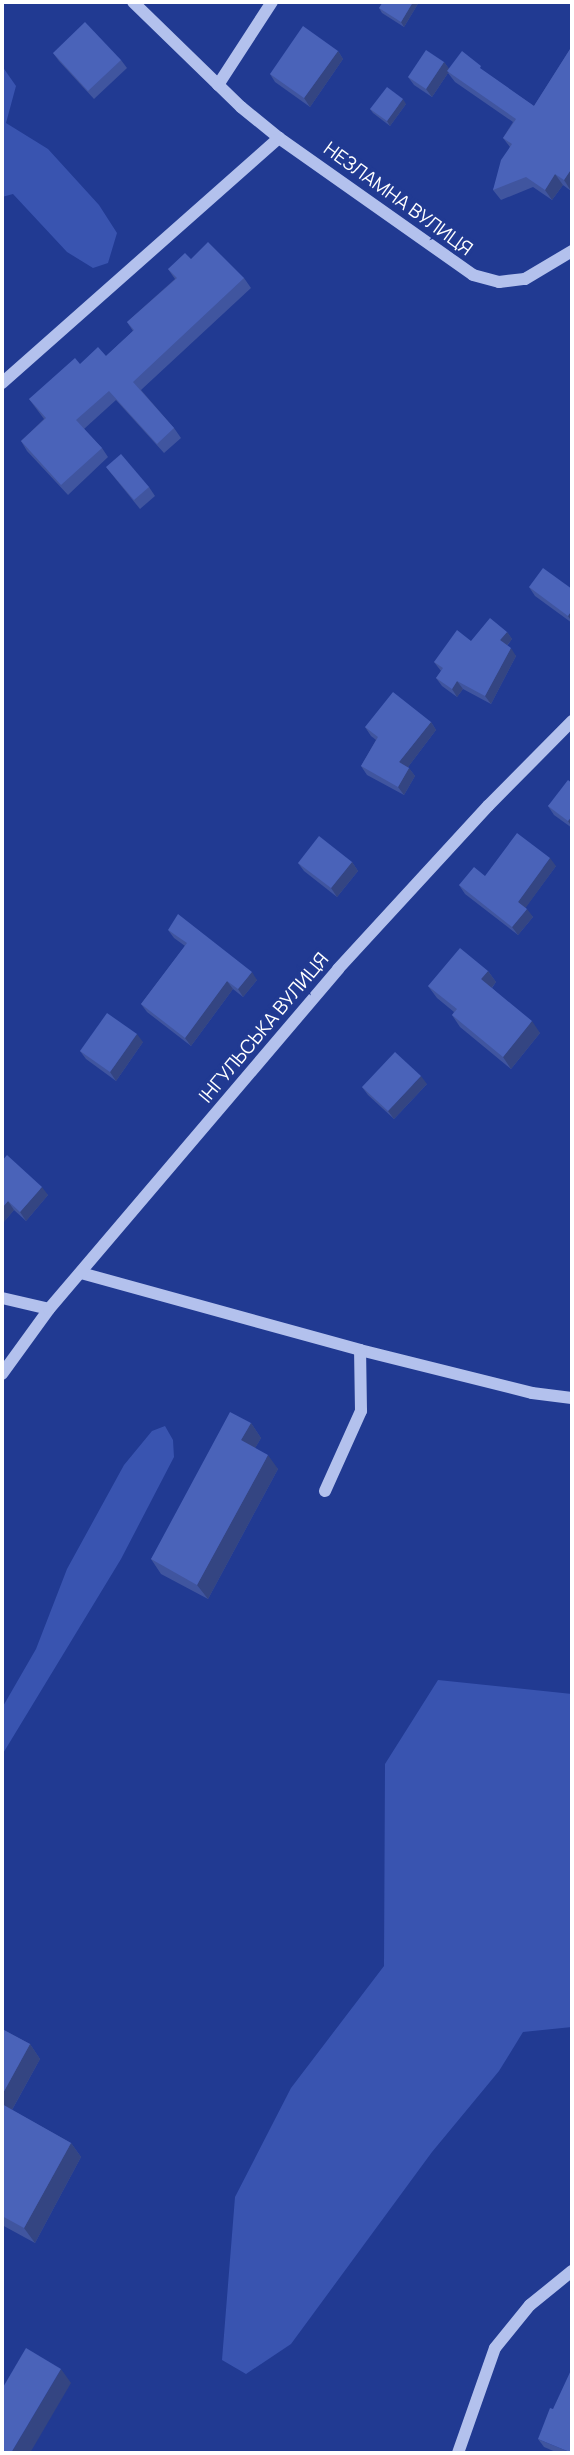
<!DOCTYPE html>
<html>
<head>
<meta charset="utf-8">
<style>
  body { margin:0 }
  #map { position:relative; width:574px; height:2455px; overflow:hidden; background:#213a92; font-family:Manrope,sans-serif }
  div>[style] { position:absolute }
  [style*='--x'] { left:calc(var(--x)*1px); top:calc(var(--y)*1px); width:calc(var(--w)*1px); rotate:calc(var(--a)*1deg) }
  .green>* { inset:0; background:#3954b0 }
  .minor>* { height:12px; margin:-6px; padding:0 6px; transform-origin:6px; border-radius:6px; background:#b3c1ed }
  .wall>* { inset:0; background:#40559f }
  .shaded-wall>* { inset:0; background:#344582 }
  .building>* { inset:0; background:#4a63b9 }
  span { translate:-50% -50%; white-space:nowrap; text-align:center; line-height:1.15; -webkit-text-stroke:7px #213a92; paint-order:stroke }
  .street-label { font-size:19px; color:#fff }
  .frame { position:absolute; inset:0; border:4px solid #fff; pointer-events:none }
</style>
</head>
<body>
<div id="map">
  <div class="green">
    <div style="clip-path:polygon(2px 66px,16px 86px,6px 123px,48px 149px,99px 205px,117px 233px,108px 263px,93px 268px,67px 252px,13px 194px,2px 197px)"></div>
    <div style="clip-path:polygon(165px 1426px,173px 1440px,174px 1457px,121px 1559px,2px 1755px,2px 1708px,36px 1649px,67px 1569px,124px 1465px,152px 1431px)"></div>
    <div style="clip-path:polygon(438px 1680px,572px 1694px,572px 2027px,523px 2032px,499px 2071px,432px 2152px,291px 2344px,246px 2374px,222px 2360px,235px 2197px,291px 2088px,384px 1966px,385px 1764px)"></div>
  </div>
  <div class="minor">
    <div style="--x:133;--y:2;--w:151;--a:44.2"></div>
    <div style="--x:241;--y:107;--w:49;--a:39.2"></div>
    <div style="--x:279;--y:138;--w:237;--a:35.2"></div>
    <div style="--x:473;--y:275;--w:27;--a:15"></div>
    <div style="--x:499;--y:282;--w:26;--a:-7"></div>
    <div style="--x:525;--y:279;--w:55;--a:-30.8"></div>
    <div style="--x:218;--y:85;--w:99;--a:-57"></div>
    <div style="--x:2;--y:383;--w:370;--a:-41.5"></div>
    <div style="--x:81;--y:1273;--w:289;--a:15.4"></div>
    <div style="--x:360;--y:1350;--w:177;--a:14"></div>
    <div style="--x:532;--y:1393;--w:40;--a:7.1"></div>
    <div style="--x:2;--y:1298;--w:48;--a:13.2"></div>
    <div style="--x:2;--y:1374;--w:80;--a:-54.1"></div>
    <div style="--x:49;--y:1309;--w:446;--a:-49.6"></div>
    <div style="--x:338;--y:969;--w:222;--a:-47.4"></div>
    <div style="--x:488;--y:806;--w:120;--a:-45.3"></div>
    <div style="--x:325;--y:1491;--w:88;--a:-65.8"></div>
    <div style="--x:361;--y:1411;--w:61;--a:-90.9"></div>
    <div style="--x:458;--y:2453;--w:111;--a:-70.6"></div>
    <div style="--x:495;--y:2348;--w:55;--a:-50.9"></div>
    <div style="--x:530;--y:2305;--w:54;--a:-39"></div>
  </div>
  <div class="wall">
    <div style="clip-path:polygon(383px 2px,419px 2px,404px 27px,382px 13px,379px 8px)"></div>
    <div style="clip-path:polygon(572px 46px,572px 189px,571px 191px,563px 185px,552px 200px,533px 187px,501px 200px,493px 190px,510px 147px,503px 138px,513px 122px,455px 82px,448px 73px,432px 97px,414px 85px,408px 77px,444px 62px,449px 69px,486px 73px,534px 106px)"></div>
    <div style="clip-path:polygon(338px 51px,343px 59px,310px 107px,275px 82px,270px 74px)"></div>
    <div style="clip-path:polygon(53px 53px,121px 60px,127px 68px,94px 99px,59px 61px)"></div>
    <div style="clip-path:polygon(406px 104px,390px 126px,373px 113px,370px 109px)"></div>
    <div style="clip-path:polygon(191px 259px,244px 278px,251px 288px,141px 390px,174px 428px,181px 438px,164px 453px,116px 400px,84px 429px,102px 448px,108px 457px,68px 495px,27px 451px,21px 441px,44px 419px,29px 399px,80px 364px,106px 356px,133px 331px,127px 322px,175px 279px,168px 269px)"></div>
    <div style="clip-path:polygon(106px 467px,149px 487px,155px 496px,140px 509px)"></div>
    <div style="clip-path:polygon(529px 587px,572px 589px,572px 623px,535px 596px)"></div>
    <div style="clip-path:polygon(507px 632px,512px 639px,507px 646px,516px 656px,491px 704px,463px 689px,457px 697px,442px 686px,436px 678px,441px 671px,434px 662px,471px 641px)"></div>
    <div style="clip-path:polygon(431px 722px,436px 730px,408px 767px,415px 776px,404px 795px,367px 775px,361px 766px,376px 740px,371px 736px,365px 727px)"></div>
    <div style="clip-path:polygon(572px 783px,572px 828px,554px 815px,548px 806px)"></div>
    <div style="clip-path:polygon(352px 862px,358px 871px,337px 897px,304px 871px,298px 863px)"></div>
    <div style="clip-path:polygon(556px 866px,525px 908px,533px 917px,518px 935px,465px 894px,459px 885px,485px 876px)"></div>
    <div style="clip-path:polygon(168px 930px,257px 980px,243px 997px,233px 989px,191px 1046px,147px 1012px,141px 1004px,185px 946px,174px 938px)"></div>
    <div style="clip-path:polygon(488px 971px,496px 982px,492px 988px,540px 1033px,511px 1069px,460px 1027px,452px 1015px,454px 1012px,437px 998px,428px 986px)"></div>
    <div style="clip-path:polygon(143px 1042px,116px 1081px,86px 1059px,80px 1051px)"></div>
    <div style="clip-path:polygon(427px 1084px,394px 1119px,368px 1095px,362px 1087px)"></div>
    <div style="clip-path:polygon(2px 1161px,48px 1195px,26px 1221px,14px 1210px,2px 1224px)"></div>
    <div style="clip-path:polygon(251px 1423px,261px 1438px,255px 1448px,278px 1469px,208px 1599px,161px 1574px,151px 1559px)"></div>
    <div style="clip-path:polygon(2px 2029px,30px 2044px,40px 2059px,12px 2110px,71px 2143px,81px 2157px,35px 2243px,2px 2225px)"></div>
    <div style="clip-path:polygon(538px 2439px,572px 2453px,558px 2453px,544px 2447px)"></div>
  </div>
  <div class="shaded-wall">
    <div style="clip-path:polygon(413px 2px,419px 2px,404px 27px,401px 22px)"></div>
    <div style="clip-path:polygon(338px 51px,343px 59px,310px 107px,304px 98px)"></div>
    <div style="clip-path:polygon(444px 62px,450px 70px,432px 97px,426px 89px)"></div>
    <div style="clip-path:polygon(403px 99px,406px 104px,390px 126px,387px 121px)"></div>
    <div style="clip-path:polygon(572px 168px,572px 189px,571px 191px,564px 180px)"></div>
    <div style="clip-path:polygon(555px 174px,563px 185px,552px 200px,545px 190px)"></div>
    <div style="clip-path:polygon(572px 610px,572px 622px,568px 616px)"></div>
    <div style="clip-path:polygon(507px 632px,512px 639px,505px 648px,500px 640px)"></div>
    <div style="clip-path:polygon(511px 648px,516px 656px,491px 704px,485px 696px)"></div>
    <div style="clip-path:polygon(457px 681px,463px 689px,457px 697px,452px 689px)"></div>
    <div style="clip-path:polygon(431px 722px,436px 730px,405px 771px,399px 762px)"></div>
    <div style="clip-path:polygon(409px 768px,415px 776px,404px 795px,398px 787px)"></div>
    <div style="clip-path:polygon(572px 816px,572px 827px,568px 821px)"></div>
    <div style="clip-path:polygon(550px 858px,556px 866px,524px 910px,518px 902px)"></div>
    <div style="clip-path:polygon(352px 862px,358px 871px,337px 897px,331px 888px)"></div>
    <div style="clip-path:polygon(527px 909px,533px 917px,518px 935px,512px 927px)"></div>
    <div style="clip-path:polygon(488px 971px,496px 982px,489px 991px,481px 979px)"></div>
    <div style="clip-path:polygon(252px 972px,257px 980px,243px 997px,238px 989px)"></div>
    <div style="clip-path:polygon(227px 981px,233px 989px,191px 1046px,185px 1038px)"></div>
    <div style="clip-path:polygon(532px 1021px,540px 1033px,511px 1069px,503px 1057px)"></div>
    <div style="clip-path:polygon(137px 1034px,143px 1042px,116px 1081px,110px 1072px)"></div>
    <div style="clip-path:polygon(421px 1076px,427px 1084px,394px 1119px,388px 1111px)"></div>
    <div style="clip-path:polygon(42px 1187px,48px 1195px,26px 1221px,20px 1212px)"></div>
    <div style="clip-path:polygon(8px 1201px,14px 1210px,2px 1224px,2px 1208px)"></div>
    <div style="clip-path:polygon(251px 1423px,261px 1438px,251px 1455px,241px 1440px)"></div>
    <div style="clip-path:polygon(268px 1455px,278px 1469px,208px 1599px,197px 1585px)"></div>
    <div style="clip-path:polygon(30px 2044px,40px 2059px,8px 2117px,2px 2108px,2px 2095px)"></div>
    <div style="clip-path:polygon(71px 2143px,81px 2157px,35px 2243px,24px 2228px)"></div>
    <div style="clip-path:polygon(61px 2369px,71px 2383px,30px 2453px,11px 2453px)"></div>
  </div>
  <div class="building">
    <div style="clip-path:polygon(383px 2px,413px 2px,401px 22px,379px 8px)"></div>
    <div style="clip-path:polygon(85px 22px,121px 60px,88px 91px,53px 53px)"></div>
    <div style="clip-path:polygon(303px 26px,338px 51px,304px 98px,270px 74px)"></div>
    <div style="clip-path:polygon(572px 46px,572px 168px,564px 180px,555px 174px,545px 190px,526px 177px,493px 190px,501px 160px,512px 144px,503px 138px,516px 119px,447px 71px,462px 51px,481px 66px,480px 68px,534px 106px)"></div>
    <div style="clip-path:polygon(426px 50px,444px 62px,426px 89px,408px 77px)"></div>
    <div style="clip-path:polygon(387px 87px,403px 99px,387px 121px,370px 109px)"></div>
    <div style="clip-path:polygon(208px 242px,244px 278px,133px 382px,174px 428px,157px 444px,109px 391px,76px 420px,102px 448px,61px 485px,21px 441px,46px 418px,29px 399px,75px 358px,80px 364px,98px 347px,106px 356px,134px 330px,127px 322px,177px 278px,168px 269px,185px 253px,191px 259px)"></div>
    <div style="clip-path:polygon(121px 454px,149px 487px,134px 500px,106px 467px)"></div>
    <div style="clip-path:polygon(543px 568px,572px 589px,572px 610px,568px 616px,529px 587px)"></div>
    <div style="clip-path:polygon(490px 618px,507px 632px,500px 640px,511px 648px,485px 696px,457px 681px,452px 689px,436px 678px,443px 668px,434px 662px,457px 630px,471px 641px)"></div>
    <div style="clip-path:polygon(393px 692px,431px 722px,399px 762px,409px 768px,398px 787px,361px 766px,378px 737px,365px 727px)"></div>
    <div style="clip-path:polygon(568px 780px,572px 783px,572px 816px,568px 821px,548px 806px)"></div>
    <div style="clip-path:polygon(517px 833px,550px 858px,518px 902px,527px 909px,512px 927px,459px 885px,474px 867px,485px 876px)"></div>
    <div style="clip-path:polygon(319px 836px,352px 862px,331px 888px,298px 863px)"></div>
    <div style="clip-path:polygon(178px 914px,252px 972px,238px 989px,227px 981px,185px 1038px,141px 1004px,187px 943px,168px 930px)"></div>
    <div style="clip-path:polygon(460px 948px,488px 971px,481px 979px,532px 1021px,503px 1057px,452px 1015px,457px 1009px,428px 986px)"></div>
    <div style="clip-path:polygon(107px 1013px,137px 1034px,110px 1072px,80px 1051px)"></div>
    <div style="clip-path:polygon(395px 1052px,421px 1076px,388px 1111px,362px 1087px)"></div>
    <div style="clip-path:polygon(7px 1155px,42px 1187px,20px 1212px,8px 1201px,2px 1208px,2px 1161px)"></div>
    <div style="clip-path:polygon(230px 1412px,251px 1423px,241px 1440px,268px 1455px,197px 1585px,151px 1559px)"></div>
    <div style="clip-path:polygon(2px 2029px,30px 2044px,2px 2095px)"></div>
    <div style="clip-path:polygon(2px 2104px,71px 2143px,24px 2228px,2px 2216px)"></div>
    <div style="clip-path:polygon(26px 2348px,61px 2369px,11px 2453px,2px 2453px,2px 2389px)"></div>
    <div style="clip-path:polygon(572px 2368px,572px 2453px,538px 2439px,550px 2408px,553px 2409px)"></div>
  </div>
  <div class="street-label">
    <span style="left:398px;top:199px;rotate:36deg">НЕЗЛАМНА ВУЛИЦЯ</span>
    <span style="left:264px;top:1028px;rotate:-50deg">ІНГУЛЬСЬКА ВУЛИЦЯ</span>
  </div>
  <div class="frame"></div>
</div>
</body>
</html>
